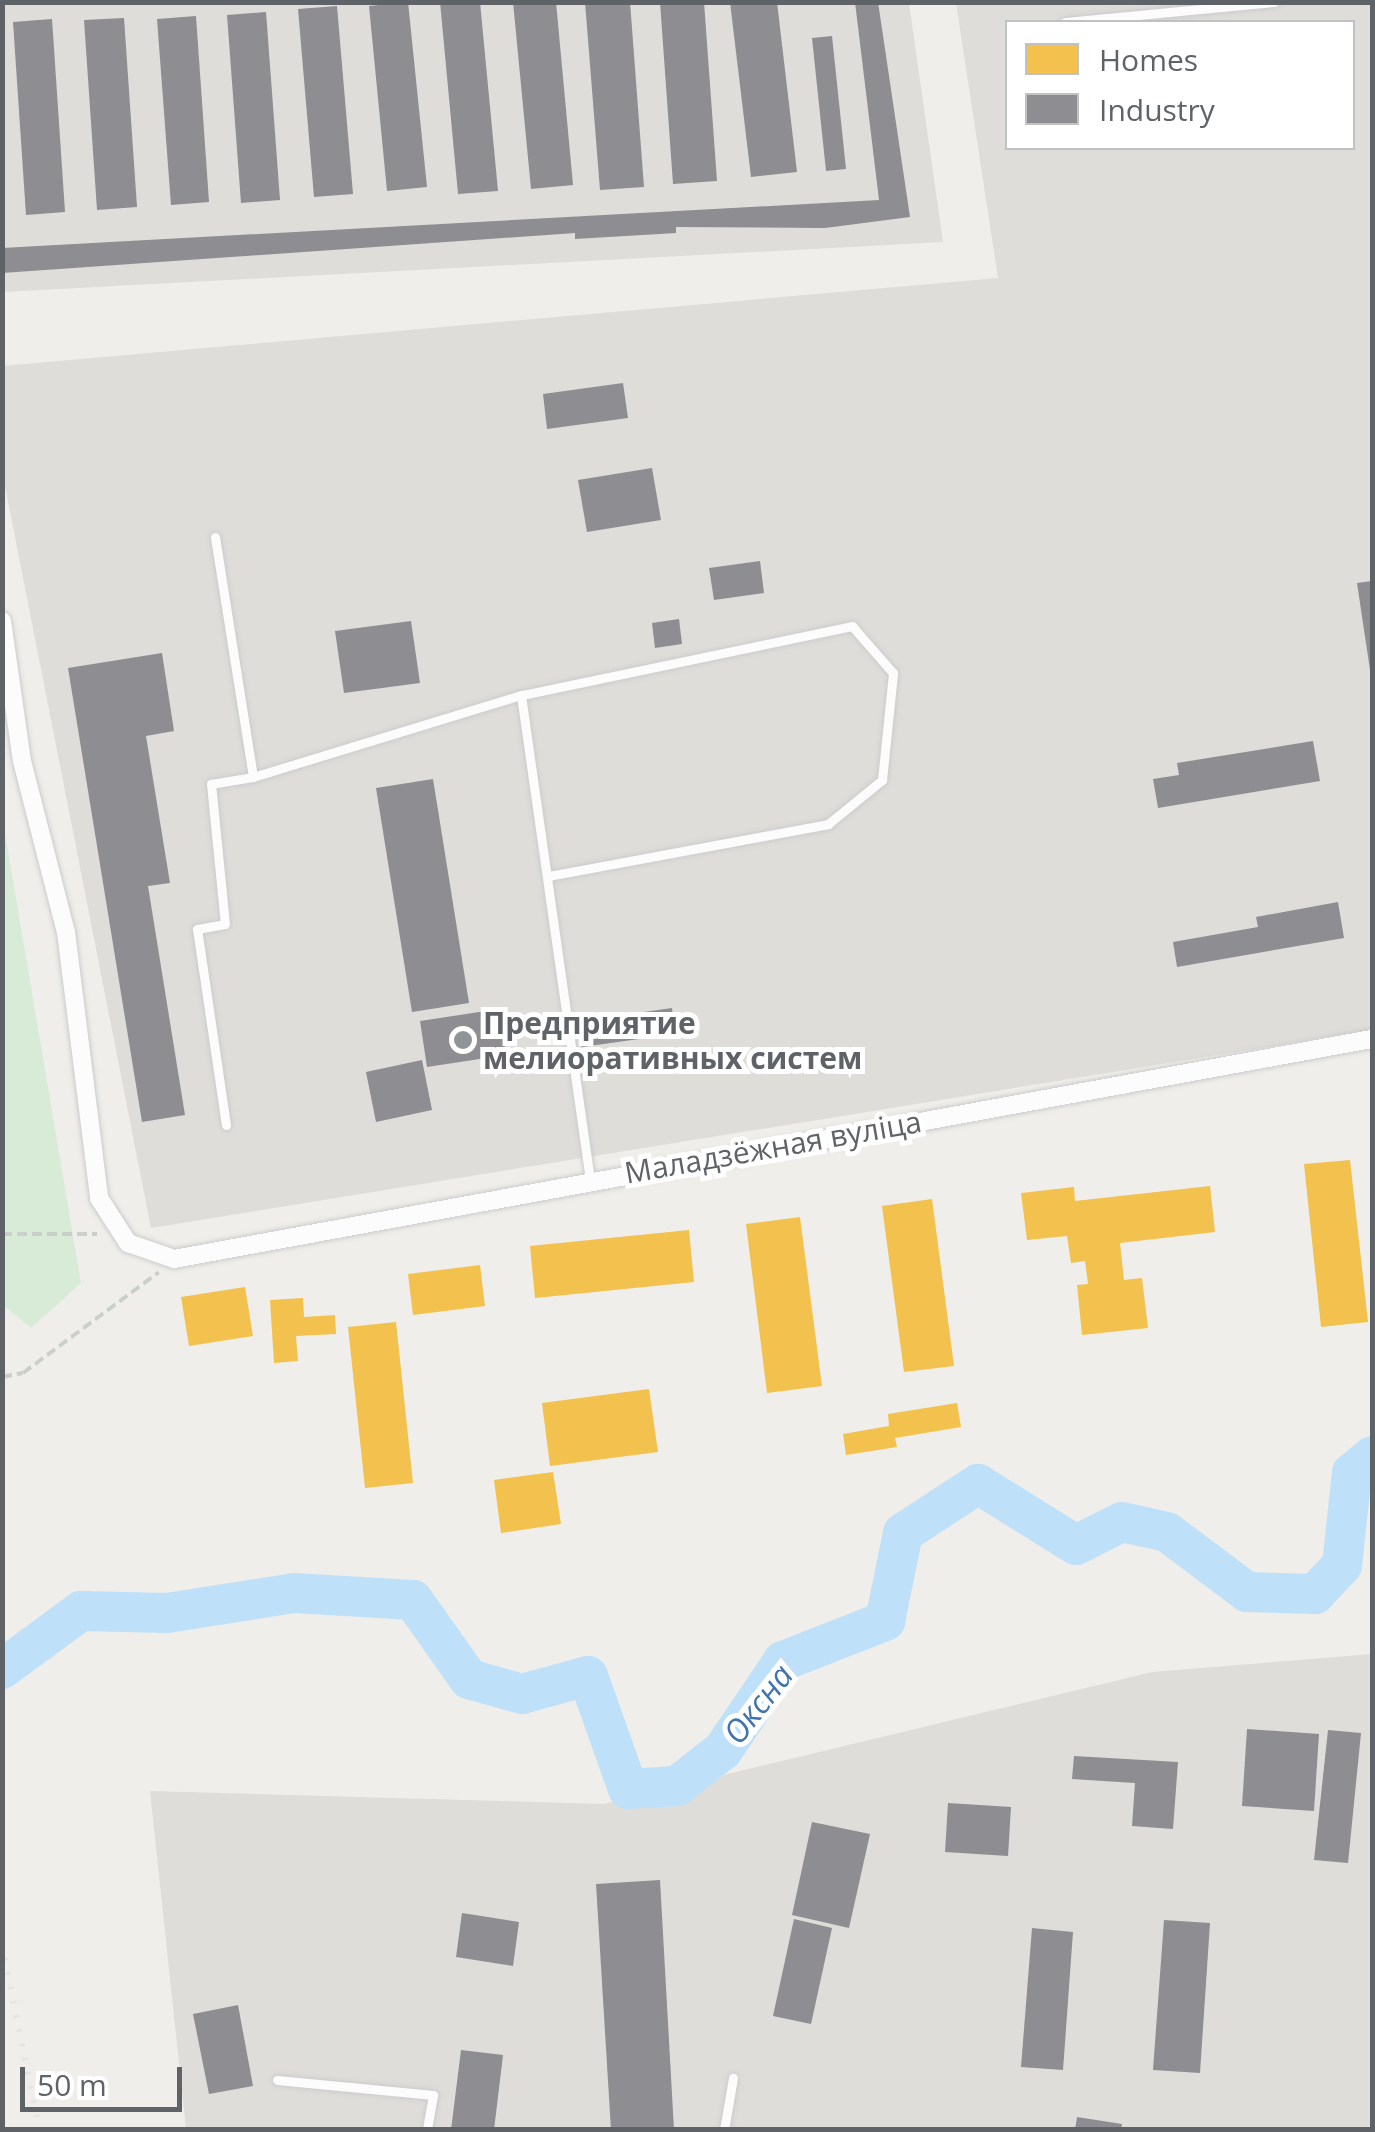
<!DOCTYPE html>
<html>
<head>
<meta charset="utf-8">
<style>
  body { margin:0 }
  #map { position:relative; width:1375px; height:2132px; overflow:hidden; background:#efeeea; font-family:"Open Sans",sans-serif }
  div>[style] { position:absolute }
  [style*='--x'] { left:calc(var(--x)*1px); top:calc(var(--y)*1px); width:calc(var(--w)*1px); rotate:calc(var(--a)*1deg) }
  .industrial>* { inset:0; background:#dfddda }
  .green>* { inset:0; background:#d8ebd6 }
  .homes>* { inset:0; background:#f2c14e }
  .industry>* { inset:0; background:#8d8d92 }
  .river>* { height:40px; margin:-20px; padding:0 20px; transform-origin:20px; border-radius:20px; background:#bfe0f9 }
  .path>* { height:4px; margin-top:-2px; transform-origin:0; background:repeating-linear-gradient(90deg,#cacfcc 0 10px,transparent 0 15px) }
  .roads { filter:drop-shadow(0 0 2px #cbcccc) drop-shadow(0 0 2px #cbcccc) }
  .service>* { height:9px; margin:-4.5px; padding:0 4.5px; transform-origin:4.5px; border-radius:4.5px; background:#fdfcfc }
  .minor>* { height:18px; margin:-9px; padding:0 9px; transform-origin:9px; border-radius:9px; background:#fdfcfc }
  .rail>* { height:6px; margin-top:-3px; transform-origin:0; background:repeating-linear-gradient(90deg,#e4e4e4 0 2.5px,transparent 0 14.5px) }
  .dots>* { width:28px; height:28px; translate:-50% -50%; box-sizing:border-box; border:5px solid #fff; border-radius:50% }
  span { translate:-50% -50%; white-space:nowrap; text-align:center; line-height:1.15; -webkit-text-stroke:10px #fff; paint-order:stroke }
  .poi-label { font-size:30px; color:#5f6368; font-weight:700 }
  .left { translate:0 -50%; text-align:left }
  .street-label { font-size:30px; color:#5f6368 }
  .water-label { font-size:32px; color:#4174aa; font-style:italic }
  .frame { position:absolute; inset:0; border:5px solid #5f6368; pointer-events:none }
  .legend { position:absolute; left:1005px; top:20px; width:350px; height:130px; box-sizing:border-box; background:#fff; border:2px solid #bfc1c3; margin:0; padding:12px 18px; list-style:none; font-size:30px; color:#5f6368 }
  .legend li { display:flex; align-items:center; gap:20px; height:50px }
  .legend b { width:50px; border:2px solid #bfc1c3 }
  .scale { position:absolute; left:20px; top:2067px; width:162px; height:45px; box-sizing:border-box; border:5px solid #5f6368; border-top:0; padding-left:12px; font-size:30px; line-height:35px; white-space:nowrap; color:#5f6368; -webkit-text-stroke:8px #fff; paint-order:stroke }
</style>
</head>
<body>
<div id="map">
  <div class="industrial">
    <div style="clip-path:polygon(3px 3px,909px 3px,943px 242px,3px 292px)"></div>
    <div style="clip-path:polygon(evenodd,956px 3px,1372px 3px,1372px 1030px,151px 1228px,3px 476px,2px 366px,998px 278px,956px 3px,1008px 22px,1352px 22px,1352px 148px,1008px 148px,1008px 22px)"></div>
    <div style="clip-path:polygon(1372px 1654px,1372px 2129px,186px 2129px,150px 1791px,603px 1804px,1152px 1672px)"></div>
  </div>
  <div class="green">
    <div style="clip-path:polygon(3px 821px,81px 1283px,31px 1328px,3px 1305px)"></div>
  </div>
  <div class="homes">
    <div style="clip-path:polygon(1350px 1160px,1368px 1322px,1321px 1327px,1304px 1164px)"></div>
    <div style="clip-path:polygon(1210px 1186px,1215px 1232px,1120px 1243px,1124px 1280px,1142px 1278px,1148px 1328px,1082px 1335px,1077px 1285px,1088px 1284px,1085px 1261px,1071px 1263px,1067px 1236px,1027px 1240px,1021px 1193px,1074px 1187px,1075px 1201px)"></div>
    <div style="clip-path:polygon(932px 1199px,954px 1366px,904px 1372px,882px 1206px)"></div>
    <div style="clip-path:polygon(800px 1217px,822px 1386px,767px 1393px,746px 1224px)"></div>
    <div style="clip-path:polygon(689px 1230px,694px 1282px,535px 1298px,530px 1246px)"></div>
    <div style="clip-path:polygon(480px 1265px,485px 1306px,413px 1315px,408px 1274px)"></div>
    <div style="clip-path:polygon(245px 1287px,253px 1336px,189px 1346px,181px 1297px)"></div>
    <div style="clip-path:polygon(303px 1298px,304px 1317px,335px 1315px,336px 1334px,296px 1336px,298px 1361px,274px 1363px,270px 1300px)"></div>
    <div style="clip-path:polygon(396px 1322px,413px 1483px,365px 1488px,348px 1327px)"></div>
    <div style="clip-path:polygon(649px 1389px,658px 1452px,550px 1466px,542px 1403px)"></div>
    <div style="clip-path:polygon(957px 1403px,961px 1427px,895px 1438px,897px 1447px,846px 1455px,843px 1434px,889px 1426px,888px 1414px)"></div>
    <div style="clip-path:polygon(553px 1472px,561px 1524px,501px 1533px,494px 1480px)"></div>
  </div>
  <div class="industry">
    <div style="clip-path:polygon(408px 2px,427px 187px,387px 191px,369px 6px)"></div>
    <div style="clip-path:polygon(440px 2px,480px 2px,498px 191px,458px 194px)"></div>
    <div style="clip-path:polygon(513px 2px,556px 2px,573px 185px,531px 189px)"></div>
    <div style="clip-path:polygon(585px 2px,630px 2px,644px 187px,600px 190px)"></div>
    <div style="clip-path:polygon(660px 2px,704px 2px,717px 181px,673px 184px)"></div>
    <div style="clip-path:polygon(730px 2px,777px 2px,797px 172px,751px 177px)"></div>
    <div style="clip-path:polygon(855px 2px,878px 2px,910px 217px,825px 228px,676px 227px,676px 233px,575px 239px,575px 233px,2px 273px,2px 248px,879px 200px)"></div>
    <div style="clip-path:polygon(337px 6px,353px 194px,314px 197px,298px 9px)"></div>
    <div style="clip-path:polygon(266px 12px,280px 200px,241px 203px,227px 15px)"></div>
    <div style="clip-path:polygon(196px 16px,209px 202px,171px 205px,157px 19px)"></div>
    <div style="clip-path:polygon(124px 18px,137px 207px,97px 210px,84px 20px)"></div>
    <div style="clip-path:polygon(52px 19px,65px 212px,26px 215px,13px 22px)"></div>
    <div style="clip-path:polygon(832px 36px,846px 169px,826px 171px,812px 38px)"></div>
    <div style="clip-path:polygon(623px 383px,628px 418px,547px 429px,543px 394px)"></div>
    <div style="clip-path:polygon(652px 468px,661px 520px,587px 532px,578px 480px)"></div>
    <div style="clip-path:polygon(760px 561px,764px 593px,714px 600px,709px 568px)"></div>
    <div style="clip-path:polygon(1372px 581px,1372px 669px,1370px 670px,1357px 583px)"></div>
    <div style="clip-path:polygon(679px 619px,682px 644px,655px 648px,652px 623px)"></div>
    <div style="clip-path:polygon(411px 621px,420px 683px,344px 693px,335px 631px)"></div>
    <div style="clip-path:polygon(162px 653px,174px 731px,146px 736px,170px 883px,148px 886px,185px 1115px,142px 1122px,68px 668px)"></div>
    <div style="clip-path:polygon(1313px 741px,1320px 781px,1158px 808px,1153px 779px,1179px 775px,1177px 763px)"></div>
    <div style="clip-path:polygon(433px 779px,469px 1003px,412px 1012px,376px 788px)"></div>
    <div style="clip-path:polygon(1338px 902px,1344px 938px,1177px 967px,1173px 942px,1258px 927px,1256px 917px)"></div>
    <div style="clip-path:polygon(672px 1008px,675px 1034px,582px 1047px,579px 1021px)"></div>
    <div style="clip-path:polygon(499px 1009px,506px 1055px,427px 1067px,420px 1021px)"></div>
    <div style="clip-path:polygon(422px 1060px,432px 1110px,376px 1122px,366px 1072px)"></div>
    <div style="clip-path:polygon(1247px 1729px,1319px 1734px,1314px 1811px,1242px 1806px)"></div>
    <div style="clip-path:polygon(1328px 1730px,1361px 1733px,1348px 1863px,1314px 1860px)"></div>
    <div style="clip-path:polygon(1074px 1756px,1178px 1762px,1173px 1829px,1132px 1826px,1135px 1783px,1072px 1779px)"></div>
    <div style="clip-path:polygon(948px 1803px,1011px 1807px,1008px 1856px,945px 1852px)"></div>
    <div style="clip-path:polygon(812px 1822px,870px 1834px,849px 1928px,792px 1915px)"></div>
    <div style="clip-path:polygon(660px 1880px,674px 2130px,611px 2130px,596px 1884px)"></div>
    <div style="clip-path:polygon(462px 1913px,519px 1922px,513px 1966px,456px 1957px)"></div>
    <div style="clip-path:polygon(794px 1919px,832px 1928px,811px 2024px,773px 2016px)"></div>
    <div style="clip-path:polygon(1164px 1920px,1210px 1923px,1200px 2073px,1153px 2070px)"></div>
    <div style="clip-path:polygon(1032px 1928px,1073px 1932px,1063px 2070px,1021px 2067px)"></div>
    <div style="clip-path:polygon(238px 2005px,253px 2086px,209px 2094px,193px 2014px)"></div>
    <div style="clip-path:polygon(461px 2050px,503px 2055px,494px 2130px,451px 2130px)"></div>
    <div style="clip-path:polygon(1077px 2117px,1122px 2124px,1121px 2130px,1075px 2130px)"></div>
  </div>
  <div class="river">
    <div style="--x:2;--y:1669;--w:98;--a:-36.3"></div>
    <div style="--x:81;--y:1611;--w:86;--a:1.3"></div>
    <div style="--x:167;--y:1613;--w:129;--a:-8.9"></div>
    <div style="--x:294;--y:1593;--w:119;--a:3.4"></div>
    <div style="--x:413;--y:1600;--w:97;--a:54.7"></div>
    <div style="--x:469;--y:1679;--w:55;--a:15.8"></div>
    <div style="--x:522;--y:1694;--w:68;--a:-15.3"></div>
    <div style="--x:588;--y:1676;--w:120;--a:70.5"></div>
    <div style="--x:628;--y:1789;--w:49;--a:-3.5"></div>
    <div style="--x:677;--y:1786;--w:58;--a:-38"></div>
    <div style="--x:723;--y:1750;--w:107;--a:-56"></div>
    <div style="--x:783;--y:1661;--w:110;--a:-21.4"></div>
    <div style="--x:885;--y:1621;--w:90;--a:-78.4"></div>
    <div style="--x:903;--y:1533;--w:90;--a:-33.2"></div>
    <div style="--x:978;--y:1484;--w:115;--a:31.9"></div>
    <div style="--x:1076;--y:1545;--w:51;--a:-26.6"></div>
    <div style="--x:1122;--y:1522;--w:46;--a:12.5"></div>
    <div style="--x:1167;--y:1532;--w:100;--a:36.9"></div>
    <div style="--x:1247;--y:1592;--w:68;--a:1.7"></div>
    <div style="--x:1315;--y:1594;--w:40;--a:-47"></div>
    <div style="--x:1342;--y:1565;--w:93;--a:-83.8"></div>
    <div style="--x:1352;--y:1473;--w:26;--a:-40"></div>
  </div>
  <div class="path">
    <div style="--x:2;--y:1234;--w:95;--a:0"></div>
    <div style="--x:2;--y:1377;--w:21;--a:-11"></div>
    <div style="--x:23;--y:1373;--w:169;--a:-36.6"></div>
  </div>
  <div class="roads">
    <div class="service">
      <div style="--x:1065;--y:22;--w:210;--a:-5.5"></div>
      <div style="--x:215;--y:537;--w:243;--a:81"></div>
      <div style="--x:548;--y:876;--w:285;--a:-10.5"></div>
      <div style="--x:828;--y:824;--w:70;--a:-39.2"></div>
      <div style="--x:882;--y:780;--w:108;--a:-84.1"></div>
      <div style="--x:893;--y:673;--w:62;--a:-131.1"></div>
      <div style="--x:852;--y:626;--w:338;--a:168.2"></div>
      <div style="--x:521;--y:695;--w:490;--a:81.9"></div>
      <div style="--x:226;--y:1125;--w:198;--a:-98.4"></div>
      <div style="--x:197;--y:929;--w:28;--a:-10"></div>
      <div style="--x:225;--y:924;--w:141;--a:-95.7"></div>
      <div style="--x:211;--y:784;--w:43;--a:-9.5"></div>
      <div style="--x:253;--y:777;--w:280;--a:-17"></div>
      <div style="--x:277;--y:2080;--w:157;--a:5.5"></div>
      <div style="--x:433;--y:2095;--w:36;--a:100"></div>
      <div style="--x:724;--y:2130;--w:53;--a:-80.2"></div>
    </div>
    <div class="minor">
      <div style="--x:2;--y:621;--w:141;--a:81.9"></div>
      <div style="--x:22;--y:761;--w:177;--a:75.6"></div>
      <div style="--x:66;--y:932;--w:268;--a:82.9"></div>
      <div style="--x:99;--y:1198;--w:54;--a:57.2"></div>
      <div style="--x:128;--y:1243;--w:49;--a:19.2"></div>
      <div style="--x:174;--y:1259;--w:1218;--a:-10.41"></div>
    </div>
  </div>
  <div class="rail">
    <div style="--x:2;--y:1944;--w:190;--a:78.7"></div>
  </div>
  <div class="dots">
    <div style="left:463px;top:1040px;background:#919496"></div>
  </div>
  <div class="poi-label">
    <span class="left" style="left:483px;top:1040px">Предприятие<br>мелиоративных систем</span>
  </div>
  <div class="street-label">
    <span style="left:773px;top:1147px;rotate:-10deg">Маладзёжная вуліца</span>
  </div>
  <div class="water-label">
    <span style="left:758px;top:1704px;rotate:-52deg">Оксна</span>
  </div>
  <div class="frame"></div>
  <ul class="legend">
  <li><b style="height:28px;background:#f2c14e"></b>Homes</li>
  <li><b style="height:28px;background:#8d8d92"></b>Industry</li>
  </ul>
  <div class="scale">50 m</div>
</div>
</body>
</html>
